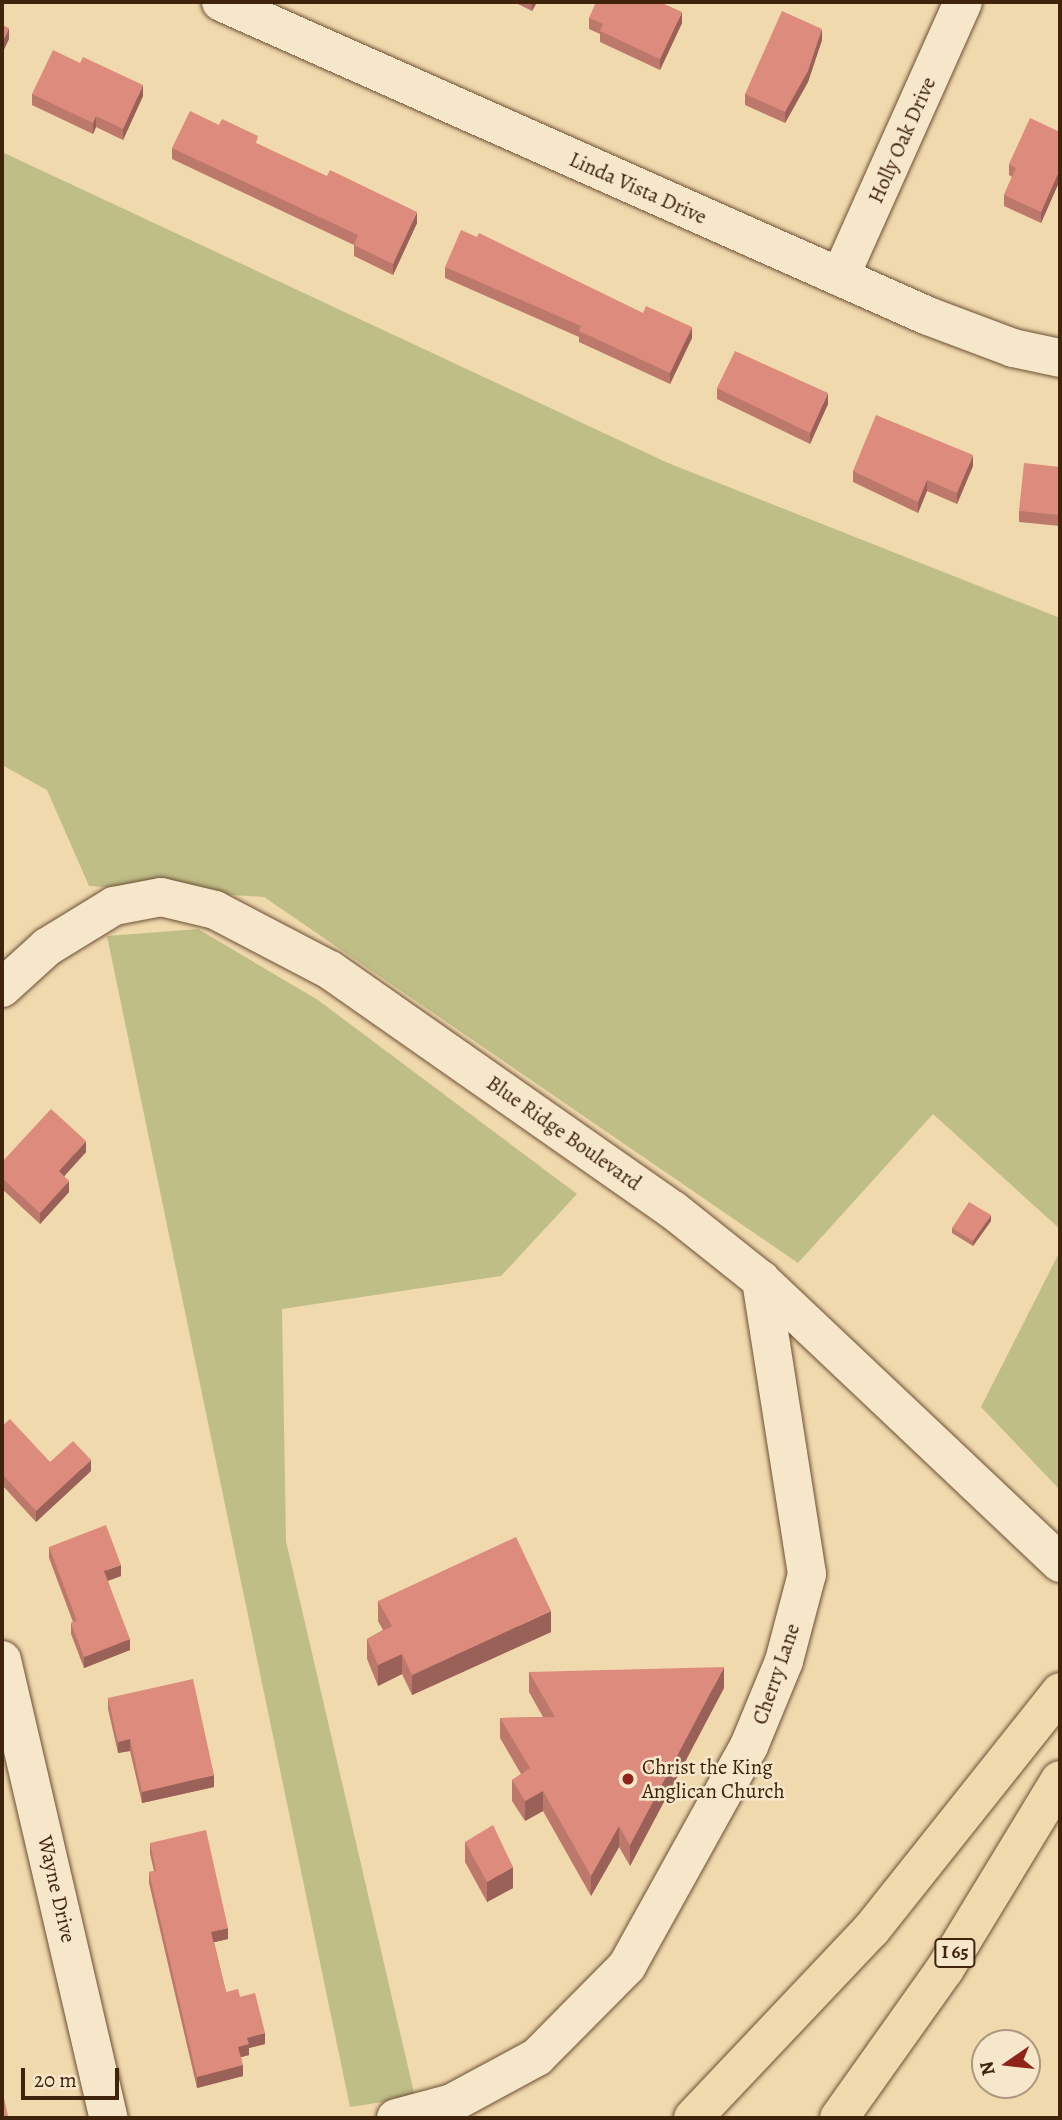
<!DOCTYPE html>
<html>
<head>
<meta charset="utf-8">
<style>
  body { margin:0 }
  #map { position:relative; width:1062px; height:2120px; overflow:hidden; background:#f1d9ae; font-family:Alegreya,serif }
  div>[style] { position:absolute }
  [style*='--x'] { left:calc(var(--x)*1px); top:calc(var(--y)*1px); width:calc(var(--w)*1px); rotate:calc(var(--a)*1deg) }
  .green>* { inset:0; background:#bfbe87 }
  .roads { filter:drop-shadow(0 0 2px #6c5034) drop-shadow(0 0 2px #6c5034) }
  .minor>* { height:38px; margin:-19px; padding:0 19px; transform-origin:19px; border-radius:19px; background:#f6e6ca }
  .highway>* { height:38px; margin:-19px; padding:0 19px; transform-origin:19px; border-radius:19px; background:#f1d9ae }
  .wall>* { inset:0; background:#bd786c }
  .shaded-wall>* { inset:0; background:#9a6158 }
  .building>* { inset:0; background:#dc8b7d }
  .dots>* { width:19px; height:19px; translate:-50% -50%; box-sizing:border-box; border:4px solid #f6e6ca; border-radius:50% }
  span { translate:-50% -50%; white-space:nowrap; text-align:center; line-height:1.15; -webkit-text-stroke:5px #f6e6ca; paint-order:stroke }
  .shield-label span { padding:2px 5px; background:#f6e6ca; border:2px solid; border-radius:5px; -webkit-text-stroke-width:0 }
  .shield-label { font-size:19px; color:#40230b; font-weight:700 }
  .street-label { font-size:21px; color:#40230b }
  .poi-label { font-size:21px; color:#40230b }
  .left { translate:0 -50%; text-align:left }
  .frame { position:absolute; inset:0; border:4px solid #40230b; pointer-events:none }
  .north { position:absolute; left:971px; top:2029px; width:70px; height:70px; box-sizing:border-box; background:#f6e6ca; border:2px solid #ad987e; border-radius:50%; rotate:256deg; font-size:19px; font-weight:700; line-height:28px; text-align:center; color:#40230b }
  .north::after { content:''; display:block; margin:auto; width:24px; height:32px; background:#8f2418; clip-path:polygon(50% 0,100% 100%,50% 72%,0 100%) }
  .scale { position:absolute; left:21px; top:2068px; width:98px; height:32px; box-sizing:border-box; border:4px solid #40230b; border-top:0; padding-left:9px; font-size:21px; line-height:24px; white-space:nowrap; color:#40230b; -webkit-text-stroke:5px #f6e6ca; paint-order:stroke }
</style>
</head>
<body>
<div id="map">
  <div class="green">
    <div style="clip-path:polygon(2px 152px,668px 463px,1060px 618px,1060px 1229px,933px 1114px,798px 1263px,264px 897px,89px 886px,47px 790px,2px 765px)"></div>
    <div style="clip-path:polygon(198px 929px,318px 1000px,577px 1194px,501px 1276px,282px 1309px,286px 1541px,415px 2097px,350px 2107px,107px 936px)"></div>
    <div style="clip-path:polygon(1060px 1251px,1060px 1490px,981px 1407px)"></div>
  </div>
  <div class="roads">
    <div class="minor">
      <div style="--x:221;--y:2;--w:774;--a:23.95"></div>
      <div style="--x:928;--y:316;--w:91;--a:20.6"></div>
      <div style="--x:1013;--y:348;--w:48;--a:12"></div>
      <div style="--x:840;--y:277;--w:301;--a:-65.9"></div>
      <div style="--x:2;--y:988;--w:61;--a:-42.3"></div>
      <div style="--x:47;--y:947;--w:79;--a:-31.5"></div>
      <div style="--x:114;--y:906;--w:48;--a:-10.8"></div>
      <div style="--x:161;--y:897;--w:56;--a:13.5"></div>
      <div style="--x:215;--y:910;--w:130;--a:27.6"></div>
      <div style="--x:330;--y:970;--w:419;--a:35"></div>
      <div style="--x:673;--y:1210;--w:112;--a:38.5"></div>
      <div style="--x:761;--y:1280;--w:412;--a:43.4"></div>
      <div style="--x:2;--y:1660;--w:470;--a:76.9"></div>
      <div style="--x:396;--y:2118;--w:58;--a:-15"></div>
      <div style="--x:452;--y:2103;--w:97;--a:-28.4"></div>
      <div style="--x:537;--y:2057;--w:128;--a:-45.3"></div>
      <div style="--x:627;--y:1966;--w:252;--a:-61"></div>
      <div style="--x:749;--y:1746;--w:92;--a:-67.6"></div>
      <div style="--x:784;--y:1661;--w:90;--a:-75.2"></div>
      <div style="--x:807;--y:1574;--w:298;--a:-98.9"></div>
    </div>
    <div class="highway">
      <div style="--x:693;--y:2118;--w:259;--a:-46.6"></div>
      <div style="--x:871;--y:1930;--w:304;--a:-51.5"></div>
      <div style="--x:839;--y:2118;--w:183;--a:-54.6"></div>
      <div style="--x:945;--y:1969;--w:221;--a:-58.7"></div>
    </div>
  </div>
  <div class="wall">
    <div style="clip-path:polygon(514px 2px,537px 2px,532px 11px)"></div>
    <div style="clip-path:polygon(589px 18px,682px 23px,660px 70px,600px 42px,600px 34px,589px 29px)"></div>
    <div style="clip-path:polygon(822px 40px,808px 82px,785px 123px,745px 105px,745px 94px)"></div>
    <div style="clip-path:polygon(32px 94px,143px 96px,123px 140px,96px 127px,93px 134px,32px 105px)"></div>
    <div style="clip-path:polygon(1060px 132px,1060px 180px,1041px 223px,1004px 206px,1004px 195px,1012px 177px,1009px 175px,1009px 164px)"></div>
    <div style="clip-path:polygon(258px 144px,417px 223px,393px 275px,354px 256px,354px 245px,172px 159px,172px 148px)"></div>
    <div style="clip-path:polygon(445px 267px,692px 338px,670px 384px,579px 342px,579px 337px,445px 278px)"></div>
    <div style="clip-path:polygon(717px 388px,828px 404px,810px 444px,717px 399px)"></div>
    <div style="clip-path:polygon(973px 466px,957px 504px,927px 491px,918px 513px,853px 482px,853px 471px)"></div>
    <div style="clip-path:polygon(1060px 467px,1060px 526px,1019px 522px,1019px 511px)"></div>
    <div style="clip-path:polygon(86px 1152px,64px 1176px,69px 1192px,40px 1224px,2px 1189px,2px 1162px)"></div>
    <div style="clip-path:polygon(991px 1221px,973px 1246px,952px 1233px,952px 1228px)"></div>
    <div style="clip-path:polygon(2px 1426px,50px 1462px,91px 1471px,36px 1522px,2px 1485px)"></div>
    <div style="clip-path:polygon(49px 1547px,121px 1576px,108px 1581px,130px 1650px,84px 1668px,71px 1634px,71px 1623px,73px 1622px,49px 1558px)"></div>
    <div style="clip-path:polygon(378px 1601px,551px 1632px,412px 1695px,402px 1674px,378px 1686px,367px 1659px,367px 1639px,383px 1630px,378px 1621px)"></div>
    <div style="clip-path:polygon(529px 1672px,724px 1688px,630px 1866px,619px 1847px,591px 1896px,543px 1811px,525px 1821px,512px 1801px,512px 1780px,521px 1774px,500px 1738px,500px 1718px,543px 1717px,529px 1692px)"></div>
    <div style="clip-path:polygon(108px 1698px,214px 1787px,142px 1803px,130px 1751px,118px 1753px,108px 1709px)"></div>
    <div style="clip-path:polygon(465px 1842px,513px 1888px,487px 1902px,465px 1862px)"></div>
    <div style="clip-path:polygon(150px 1843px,228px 1939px,214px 1942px,226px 1992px,240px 1997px,265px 2044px,249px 2048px,249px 2055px,241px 2057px,243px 2076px,197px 2088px,149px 1883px,149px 1872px,154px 1871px,150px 1854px)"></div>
  </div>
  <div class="shaded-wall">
    <div style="clip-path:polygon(532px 2px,537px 2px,532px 11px)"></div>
    <div style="clip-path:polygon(682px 12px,682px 23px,660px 70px,660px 59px)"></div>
    <div style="clip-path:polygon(9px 28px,9px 39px,2px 54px,2px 43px)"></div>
    <div style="clip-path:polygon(822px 29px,822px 40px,808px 82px,785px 123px,785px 112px)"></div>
    <div style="clip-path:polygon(143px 85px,143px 96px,123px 140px,123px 129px)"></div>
    <div style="clip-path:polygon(96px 116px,96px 127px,93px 134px,93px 123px)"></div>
    <div style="clip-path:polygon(1060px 169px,1060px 180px,1041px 223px,1041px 212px)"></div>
    <div style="clip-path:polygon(417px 212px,417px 223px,393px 275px,393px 264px)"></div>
    <div style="clip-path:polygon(692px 327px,692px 338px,670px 384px,670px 373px)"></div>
    <div style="clip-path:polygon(828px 393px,828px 404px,810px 444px,810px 433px)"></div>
    <div style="clip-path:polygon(973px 455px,973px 466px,957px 504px,957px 493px)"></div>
    <div style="clip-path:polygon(927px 480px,927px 491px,918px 513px,918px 502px)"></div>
    <div style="clip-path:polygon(86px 1141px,86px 1152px,59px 1182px,59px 1171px)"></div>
    <div style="clip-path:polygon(69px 1181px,69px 1192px,40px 1224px,40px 1213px)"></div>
    <div style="clip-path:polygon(991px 1215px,991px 1221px,973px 1246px,973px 1241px)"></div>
    <div style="clip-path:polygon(91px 1460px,91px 1471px,36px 1522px,36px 1511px)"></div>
    <div style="clip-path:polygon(121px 1565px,121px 1576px,104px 1582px,104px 1571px)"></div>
    <div style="clip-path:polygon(551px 1611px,551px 1632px,412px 1695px,412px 1675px)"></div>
    <div style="clip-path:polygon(130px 1639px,130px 1650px,84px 1668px,84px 1657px)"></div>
    <div style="clip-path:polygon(402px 1654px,402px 1674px,378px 1686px,378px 1665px)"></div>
    <div style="clip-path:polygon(724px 1667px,724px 1688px,630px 1866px,630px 1845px)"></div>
    <div style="clip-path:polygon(130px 1739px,130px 1751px,118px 1753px,118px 1742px)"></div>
    <div style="clip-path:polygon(214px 1775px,214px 1787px,142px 1803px,142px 1792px)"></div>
    <div style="clip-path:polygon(543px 1791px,543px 1811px,525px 1821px,525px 1801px)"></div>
    <div style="clip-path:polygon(619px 1826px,619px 1847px,591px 1896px,591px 1876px)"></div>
    <div style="clip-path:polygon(513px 1867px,513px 1888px,487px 1902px,487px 1882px)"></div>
    <div style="clip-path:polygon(228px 1928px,228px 1939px,211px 1943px,211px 1932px)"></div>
    <div style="clip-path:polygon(265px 2033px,265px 2044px,249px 2048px,249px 2055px,238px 2058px,238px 2047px,247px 2038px)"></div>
    <div style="clip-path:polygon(243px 2065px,243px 2076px,197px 2088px,197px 2077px)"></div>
  </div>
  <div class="building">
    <div style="clip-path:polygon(596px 2px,660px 2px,682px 12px,660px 59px,600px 31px,603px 24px,589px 18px)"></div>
    <div style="clip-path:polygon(782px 11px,822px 29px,808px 71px,785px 112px,745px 94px)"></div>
    <div style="clip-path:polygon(2px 25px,9px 28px,2px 43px)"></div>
    <div style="clip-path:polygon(53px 50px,80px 63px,83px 57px,143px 85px,123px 129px,96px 116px,93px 123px,32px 94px)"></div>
    <div style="clip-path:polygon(190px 111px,219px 125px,222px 119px,258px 136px,256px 143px,327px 176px,330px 170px,417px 212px,393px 264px,354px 245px,358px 235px,172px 148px)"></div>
    <div style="clip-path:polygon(1030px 118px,1060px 132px,1060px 169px,1041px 212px,1004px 195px,1016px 168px,1009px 164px)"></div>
    <div style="clip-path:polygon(461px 230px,477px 237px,479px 233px,643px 313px,646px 306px,692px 327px,670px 373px,579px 331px,581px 326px,445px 267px)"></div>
    <div style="clip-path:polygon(735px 351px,828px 393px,810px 433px,717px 388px)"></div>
    <div style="clip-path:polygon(876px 415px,973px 455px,957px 493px,927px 480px,918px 502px,853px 471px)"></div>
    <div style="clip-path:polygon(1024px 463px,1060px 467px,1060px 515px,1019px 511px)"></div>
    <div style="clip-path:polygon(51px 1109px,86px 1141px,59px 1171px,69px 1181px,40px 1213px,2px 1178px,2px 1162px)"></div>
    <div style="clip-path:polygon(969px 1202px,991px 1215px,973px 1241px,952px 1228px)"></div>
    <div style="clip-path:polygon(10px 1419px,50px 1462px,73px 1441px,91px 1460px,36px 1511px,2px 1474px,2px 1426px)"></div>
    <div style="clip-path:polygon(106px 1525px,121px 1565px,104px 1571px,130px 1639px,84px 1657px,71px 1623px,77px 1621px,49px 1547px)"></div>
    <div style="clip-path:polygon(516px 1537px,551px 1611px,412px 1675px,402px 1654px,378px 1665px,367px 1639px,392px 1626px,378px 1601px)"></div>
    <div style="clip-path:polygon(724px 1667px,630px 1845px,619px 1826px,591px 1876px,543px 1791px,525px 1801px,512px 1780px,530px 1768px,500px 1718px,555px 1717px,529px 1672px)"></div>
    <div style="clip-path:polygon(193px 1679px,214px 1775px,142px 1792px,130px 1739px,118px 1742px,108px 1698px)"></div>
    <div style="clip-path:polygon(493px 1825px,513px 1867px,487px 1882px,465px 1842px)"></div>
    <div style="clip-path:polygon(206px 1830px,228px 1928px,211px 1932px,226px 1992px,238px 1989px,240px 1997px,255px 1993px,265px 2033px,247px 2038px,249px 2044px,238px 2047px,243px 2065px,197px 2077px,149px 1872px,156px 1871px,150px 1843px)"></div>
    <div style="clip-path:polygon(2px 2089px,8px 2116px,2px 2117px)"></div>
  </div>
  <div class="dots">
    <div style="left:628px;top:1779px;background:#8f2418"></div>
  </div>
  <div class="shield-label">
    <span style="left:955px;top:1953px">I 65</span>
  </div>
  <div class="street-label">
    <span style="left:902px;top:140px;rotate:-66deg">Holly Oak Drive</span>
    <span style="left:638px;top:188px;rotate:24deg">Linda Vista Drive</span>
    <span style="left:564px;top:1133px;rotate:35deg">Blue Ridge Boulevard</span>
    <span style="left:776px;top:1674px;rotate:-71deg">Cherry Lane</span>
    <span style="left:57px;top:1889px;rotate:77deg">Wayne Drive</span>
  </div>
  <div class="poi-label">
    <span class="left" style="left:642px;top:1779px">Christ the King<br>Anglican Church</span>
  </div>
  <div class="frame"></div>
  <div class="north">N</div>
  <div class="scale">20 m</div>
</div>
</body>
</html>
